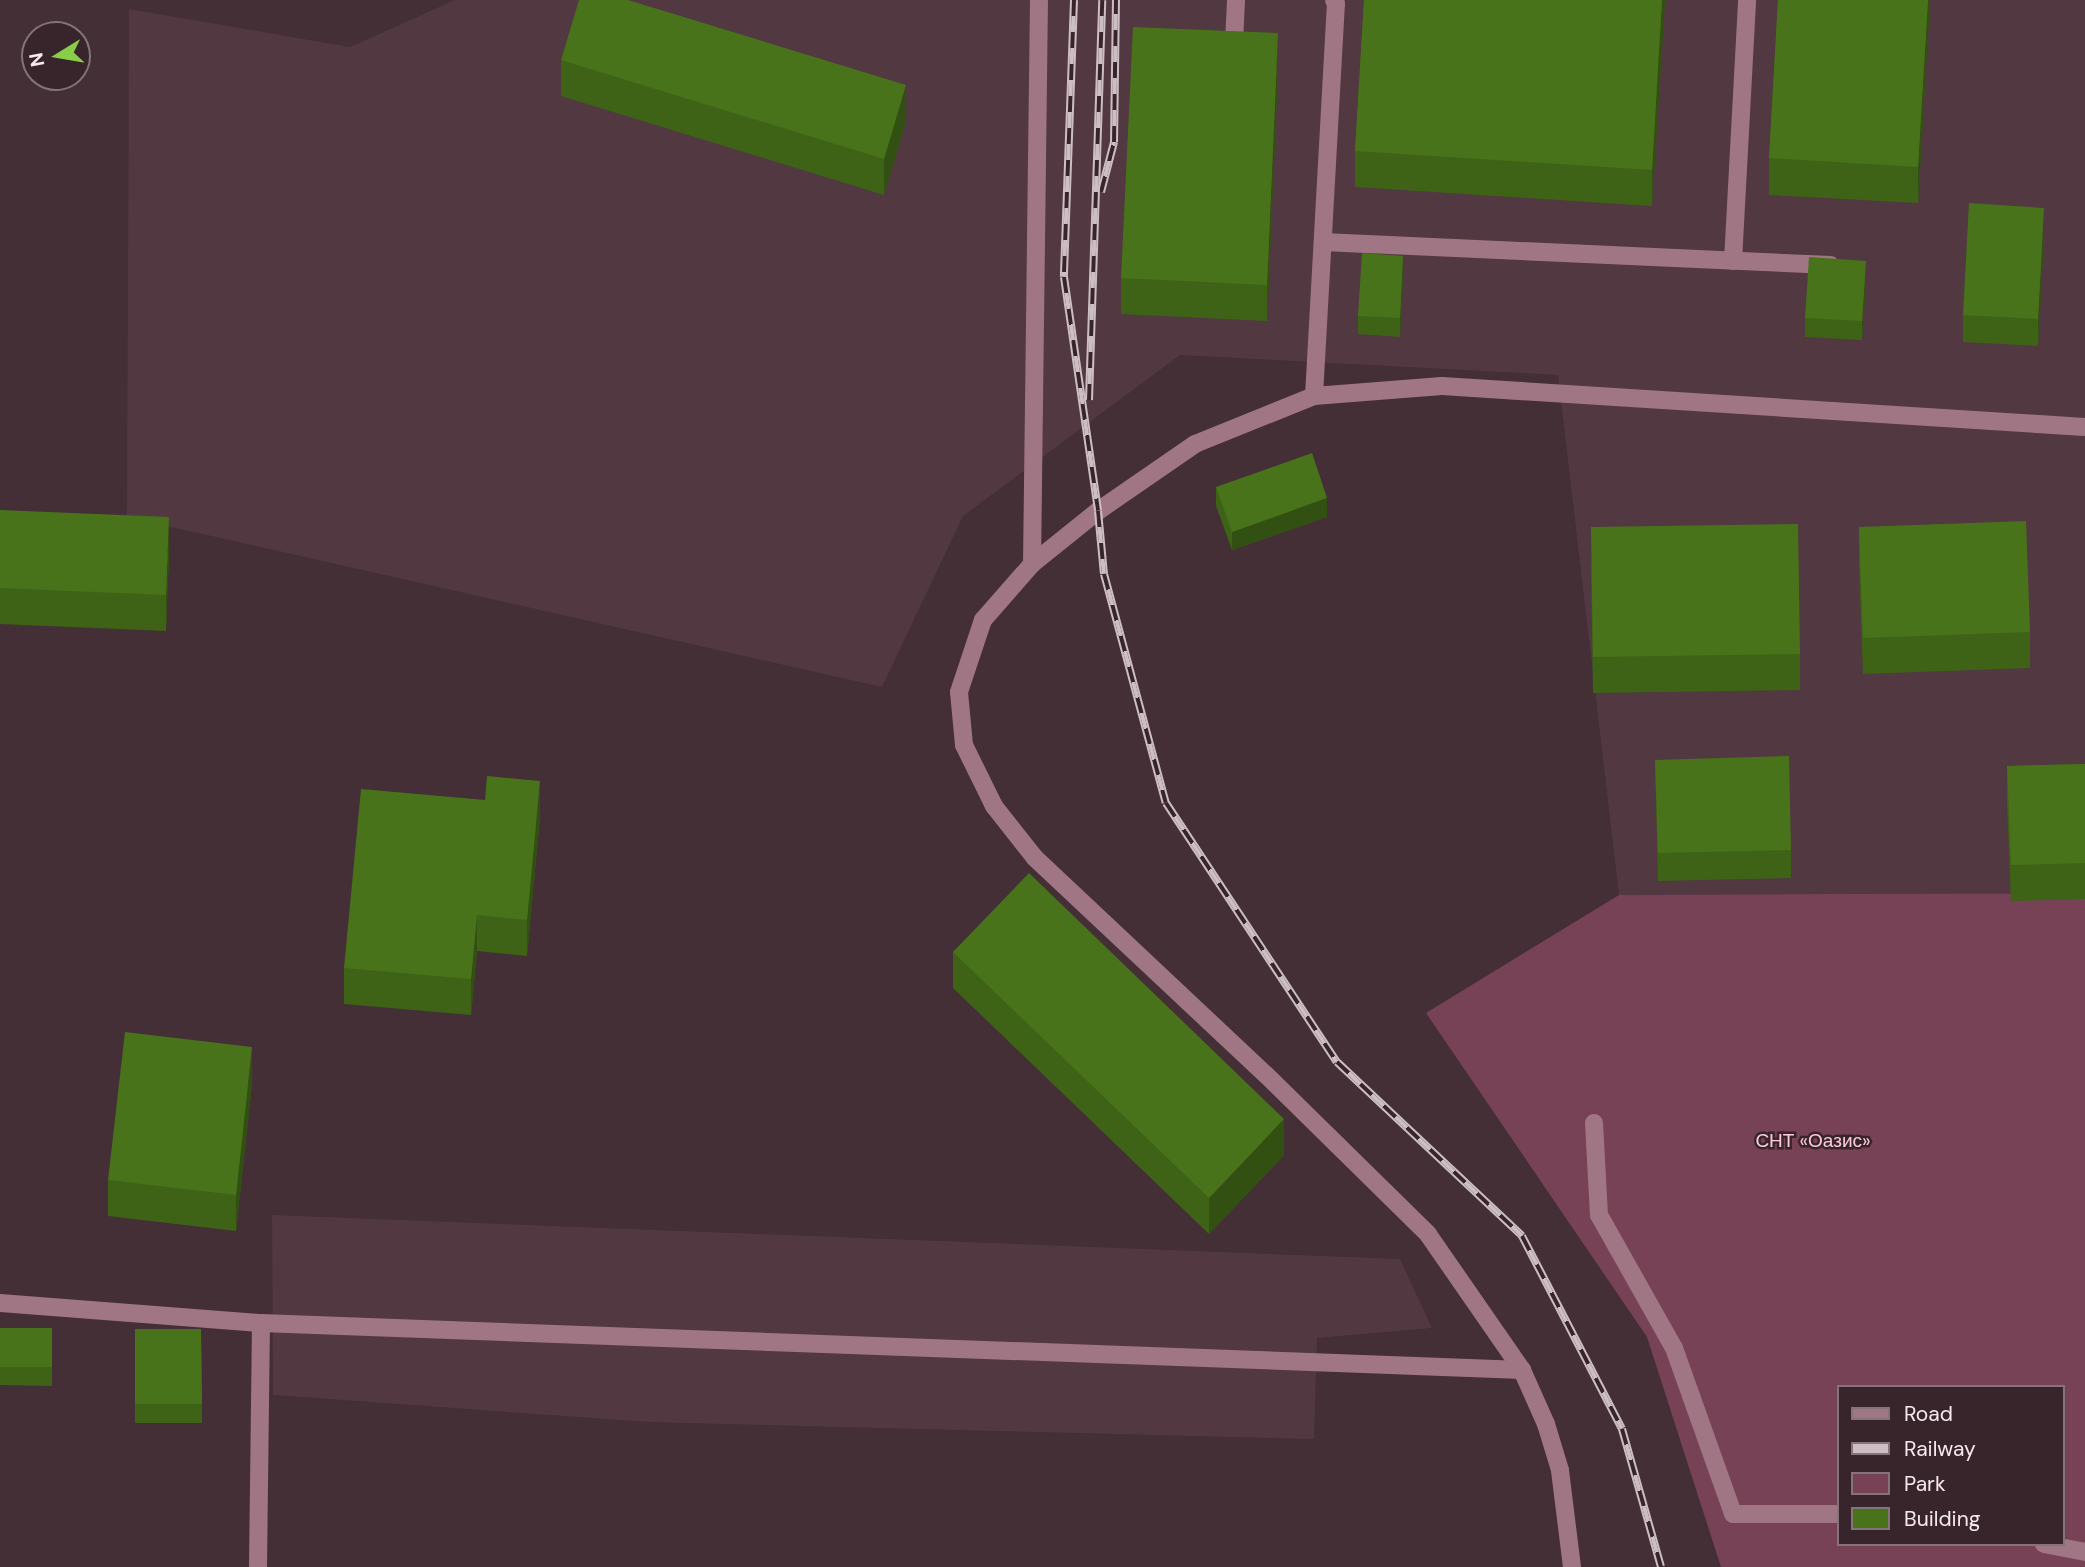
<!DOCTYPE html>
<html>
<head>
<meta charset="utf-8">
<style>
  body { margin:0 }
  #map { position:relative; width:2085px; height:1567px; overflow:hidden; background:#432f35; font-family:"DM Sans",sans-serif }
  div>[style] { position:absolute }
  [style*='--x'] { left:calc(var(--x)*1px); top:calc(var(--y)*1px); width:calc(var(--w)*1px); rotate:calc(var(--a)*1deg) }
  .built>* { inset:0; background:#513841 }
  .green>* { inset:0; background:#784256 }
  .minor>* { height:18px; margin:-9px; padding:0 9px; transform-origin:9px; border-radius:9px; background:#a07684 }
  .rail>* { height:8px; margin-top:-4px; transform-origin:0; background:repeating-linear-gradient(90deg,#38252b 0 16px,#ccbec2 0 32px); box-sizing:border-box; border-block:2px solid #ccbec2 }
  .wall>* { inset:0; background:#3e6316 }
  .shaded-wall>* { inset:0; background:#325012 }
  .building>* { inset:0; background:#48731a }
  span { translate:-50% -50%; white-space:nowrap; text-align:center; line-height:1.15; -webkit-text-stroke:5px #38252b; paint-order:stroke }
  .park-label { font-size:19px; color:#fecada }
  .legend { position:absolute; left:1837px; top:1385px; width:228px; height:161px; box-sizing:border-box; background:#38252b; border:2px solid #847479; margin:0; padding:9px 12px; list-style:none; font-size:21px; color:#f7eaee }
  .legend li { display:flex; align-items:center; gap:14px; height:35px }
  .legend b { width:35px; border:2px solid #847479 }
  .north { position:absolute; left:21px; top:21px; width:70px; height:70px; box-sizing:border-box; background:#38252b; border:2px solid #847479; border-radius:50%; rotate:259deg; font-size:19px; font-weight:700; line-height:28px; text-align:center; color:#f7eaee }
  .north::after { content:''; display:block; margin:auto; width:24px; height:32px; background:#8ace47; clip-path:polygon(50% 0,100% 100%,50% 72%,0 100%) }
</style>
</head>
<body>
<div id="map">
  <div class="built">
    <div style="clip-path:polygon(455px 0,2085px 0,2085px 893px,1619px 895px,1558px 375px,1180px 355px,963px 516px,882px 687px,127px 517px,129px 9px,350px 47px)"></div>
    <div style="clip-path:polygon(272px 1215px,1400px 1259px,1432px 1328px,1317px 1338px,1314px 1439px,649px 1422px,273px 1395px)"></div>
  </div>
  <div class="green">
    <div style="clip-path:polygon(evenodd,2085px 893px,2085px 1567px,1721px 1567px,1647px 1337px,1426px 1013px,1619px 895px,2085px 893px,1838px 1387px,2062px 1387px,2062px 1544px,1838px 1544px,1838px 1387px)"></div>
  </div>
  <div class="minor">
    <div style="--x:1234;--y:43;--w:43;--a:-87.3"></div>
    <div style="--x:1323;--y:242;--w:508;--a:2.6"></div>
    <div style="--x:1733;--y:261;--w:261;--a:-86.9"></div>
    <div style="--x:1314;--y:396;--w:393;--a:-86.8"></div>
    <div style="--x:1336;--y:4;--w:4;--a:-117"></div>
    <div style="--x:1032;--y:564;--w:564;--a:-89.29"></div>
    <div style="--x:1594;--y:1123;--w:92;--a:86.9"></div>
    <div style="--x:1599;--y:1215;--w:153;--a:60.6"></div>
    <div style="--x:1674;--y:1348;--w:176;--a:70.4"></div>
    <div style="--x:1733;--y:1514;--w:105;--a:0"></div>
    <div style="--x:0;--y:1303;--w:262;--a:4.4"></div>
    <div style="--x:261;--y:1323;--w:1262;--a:2.13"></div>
    <div style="--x:2044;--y:1544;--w:42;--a:11"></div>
    <div style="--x:258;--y:1567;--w:244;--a:-89.3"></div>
    <div style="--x:1572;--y:1567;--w:98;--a:-97.1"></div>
    <div style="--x:1560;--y:1470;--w:48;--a:-106.9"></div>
    <div style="--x:1546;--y:1424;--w:59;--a:-114"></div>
    <div style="--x:1522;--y:1370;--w:165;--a:-124.7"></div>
    <div style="--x:1428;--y:1234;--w:228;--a:-135.5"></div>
    <div style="--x:1265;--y:1074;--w:316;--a:-136.8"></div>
    <div style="--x:1035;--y:858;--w:66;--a:-128.3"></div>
    <div style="--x:994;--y:806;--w:68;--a:-116.2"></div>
    <div style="--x:964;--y:745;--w:53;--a:-95.4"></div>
    <div style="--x:959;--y:692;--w:76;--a:-71.6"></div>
    <div style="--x:983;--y:620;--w:74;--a:-48.8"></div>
    <div style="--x:1032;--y:564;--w:85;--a:-38.8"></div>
    <div style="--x:1098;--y:511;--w:118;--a:-34.6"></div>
    <div style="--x:1195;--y:444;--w:128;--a:-22"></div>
    <div style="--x:1314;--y:396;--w:128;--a:-4.5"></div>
    <div style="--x:1442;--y:386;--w:644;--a:3.65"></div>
  </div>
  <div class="rail">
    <div style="--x:1074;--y:0;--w:277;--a:92.1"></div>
    <div style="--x:1064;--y:277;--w:236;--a:81.7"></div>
    <div style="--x:1098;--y:511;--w:63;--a:84.6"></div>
    <div style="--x:1104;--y:574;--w:237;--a:74.9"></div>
    <div style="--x:1166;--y:803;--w:310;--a:56.6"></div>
    <div style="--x:1337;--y:1062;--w:254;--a:43.2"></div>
    <div style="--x:1522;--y:1236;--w:217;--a:62.6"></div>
    <div style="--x:1622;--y:1429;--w:143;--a:74.2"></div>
    <div style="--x:1101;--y:192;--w:52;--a:-75.4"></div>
    <div style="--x:1114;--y:142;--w:142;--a:-89.2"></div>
    <div style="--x:1089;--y:400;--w:400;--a:-88.1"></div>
  </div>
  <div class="wall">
    <div style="clip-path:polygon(1364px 0,1665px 0,1652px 206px,1355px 187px,1355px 151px)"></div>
    <div style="clip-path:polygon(1778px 0,1930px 0,1918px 203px,1769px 195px,1769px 158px)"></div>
    <div style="clip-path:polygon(561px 60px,906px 121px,884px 195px,561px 96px)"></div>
    <div style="clip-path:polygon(1278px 69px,1267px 321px,1121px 314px,1121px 278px)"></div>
    <div style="clip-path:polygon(2044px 235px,2038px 346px,1963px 342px,1963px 315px)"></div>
    <div style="clip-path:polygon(1403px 275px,1400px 337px,1358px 334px,1358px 316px)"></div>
    <div style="clip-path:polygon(1866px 280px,1862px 340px,1805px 337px,1805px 318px)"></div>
    <div style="clip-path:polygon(1216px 487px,1327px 517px,1232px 550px,1216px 506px)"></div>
    <div style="clip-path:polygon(0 510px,169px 553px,166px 631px,0 624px)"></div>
    <div style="clip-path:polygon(1859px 527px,2030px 632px,2030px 668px,1863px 674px,1859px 563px)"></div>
    <div style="clip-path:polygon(1591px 563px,1800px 654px,1800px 690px,1593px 693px)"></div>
    <div style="clip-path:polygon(1655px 760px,1791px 850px,1791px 878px,1658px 881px)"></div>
    <div style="clip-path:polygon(2085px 764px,2085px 899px,2011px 901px,2007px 802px,2007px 766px)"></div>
    <div style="clip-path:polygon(540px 817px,527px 956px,477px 951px,471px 1015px,344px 1004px,344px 968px)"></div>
    <div style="clip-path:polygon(953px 952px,1284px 1155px,1209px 1234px,953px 988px)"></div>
    <div style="clip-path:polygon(252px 1084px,236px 1231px,108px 1216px,108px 1180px)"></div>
    <div style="clip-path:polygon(0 1328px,52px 1328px,52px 1386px,0 1385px)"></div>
    <div style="clip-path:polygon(135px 1329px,201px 1329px,202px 1423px,135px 1423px)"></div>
  </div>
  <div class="shaded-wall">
    <div style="clip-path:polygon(1662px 0,1665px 0,1652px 206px,1652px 170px)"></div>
    <div style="clip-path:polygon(1928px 0,1930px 0,1918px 203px,1918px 167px)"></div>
    <div style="clip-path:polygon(1278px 33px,1278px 69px,1267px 321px,1267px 285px)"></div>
    <div style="clip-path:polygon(906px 85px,906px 121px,884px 195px,884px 159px)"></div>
    <div style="clip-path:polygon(2044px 208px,2044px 235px,2038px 346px,2038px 319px)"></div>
    <div style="clip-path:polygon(1403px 256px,1403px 275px,1400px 337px,1400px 318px)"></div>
    <div style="clip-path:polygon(1866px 261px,1866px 280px,1862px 340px,1862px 321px)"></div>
    <div style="clip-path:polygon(1327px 498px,1327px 517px,1232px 550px,1232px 532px)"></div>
    <div style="clip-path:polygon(169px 517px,169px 553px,166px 631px,166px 595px)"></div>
    <div style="clip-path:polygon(540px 781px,540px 817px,527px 956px,527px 920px)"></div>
    <div style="clip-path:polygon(477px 915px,477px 951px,471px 1015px,471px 979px)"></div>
    <div style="clip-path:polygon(252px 1047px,252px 1084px,236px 1231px,236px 1195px)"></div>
    <div style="clip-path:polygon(1284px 1119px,1284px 1155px,1209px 1234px,1209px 1198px)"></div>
  </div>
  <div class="building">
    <div style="clip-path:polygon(579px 0,628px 0,906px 85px,884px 159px,561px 60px)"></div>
    <div style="clip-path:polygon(1364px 0,1662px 0,1652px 170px,1355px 151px)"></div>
    <div style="clip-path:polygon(1778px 0,1928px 0,1918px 167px,1769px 158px)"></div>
    <div style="clip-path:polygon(1133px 27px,1278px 33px,1267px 285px,1121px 278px)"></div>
    <div style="clip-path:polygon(1969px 203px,2044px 208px,2038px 319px,1963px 315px)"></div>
    <div style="clip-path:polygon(1362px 253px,1403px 256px,1400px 318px,1358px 316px)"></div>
    <div style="clip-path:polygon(1809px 257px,1866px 261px,1862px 321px,1805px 318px)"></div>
    <div style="clip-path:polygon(1312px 453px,1327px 498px,1232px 532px,1216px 487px)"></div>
    <div style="clip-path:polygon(0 510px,169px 517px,166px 595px,0 588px)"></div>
    <div style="clip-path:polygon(2026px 521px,2030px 632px,1863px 638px,1859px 527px)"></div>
    <div style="clip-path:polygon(1798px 524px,1800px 654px,1593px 657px,1591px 527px)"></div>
    <div style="clip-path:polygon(1789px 756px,1791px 850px,1658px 853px,1655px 760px)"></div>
    <div style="clip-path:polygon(2085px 764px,2085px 863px,2011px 865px,2007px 766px)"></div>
    <div style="clip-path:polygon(487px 776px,540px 781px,527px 920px,477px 915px,471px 979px,344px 968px,361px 789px,485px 800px)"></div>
    <div style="clip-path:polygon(1029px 873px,1284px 1119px,1209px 1198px,953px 952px)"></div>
    <div style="clip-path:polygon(125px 1032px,252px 1047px,236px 1195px,108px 1180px)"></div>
    <div style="clip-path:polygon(0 1328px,52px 1328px,52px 1367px,0 1367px)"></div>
    <div style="clip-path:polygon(135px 1329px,201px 1329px,202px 1404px,135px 1404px)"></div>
  </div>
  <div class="park-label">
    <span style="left:1813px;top:1141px">СНТ «Оазис»</span>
  </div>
  <ul class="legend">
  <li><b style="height:9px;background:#a07684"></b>Road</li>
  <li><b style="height:9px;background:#ccbec2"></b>Railway</li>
  <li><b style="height:19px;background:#784256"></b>Park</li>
  <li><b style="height:19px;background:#48731a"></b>Building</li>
  </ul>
  <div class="north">N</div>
</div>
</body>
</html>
